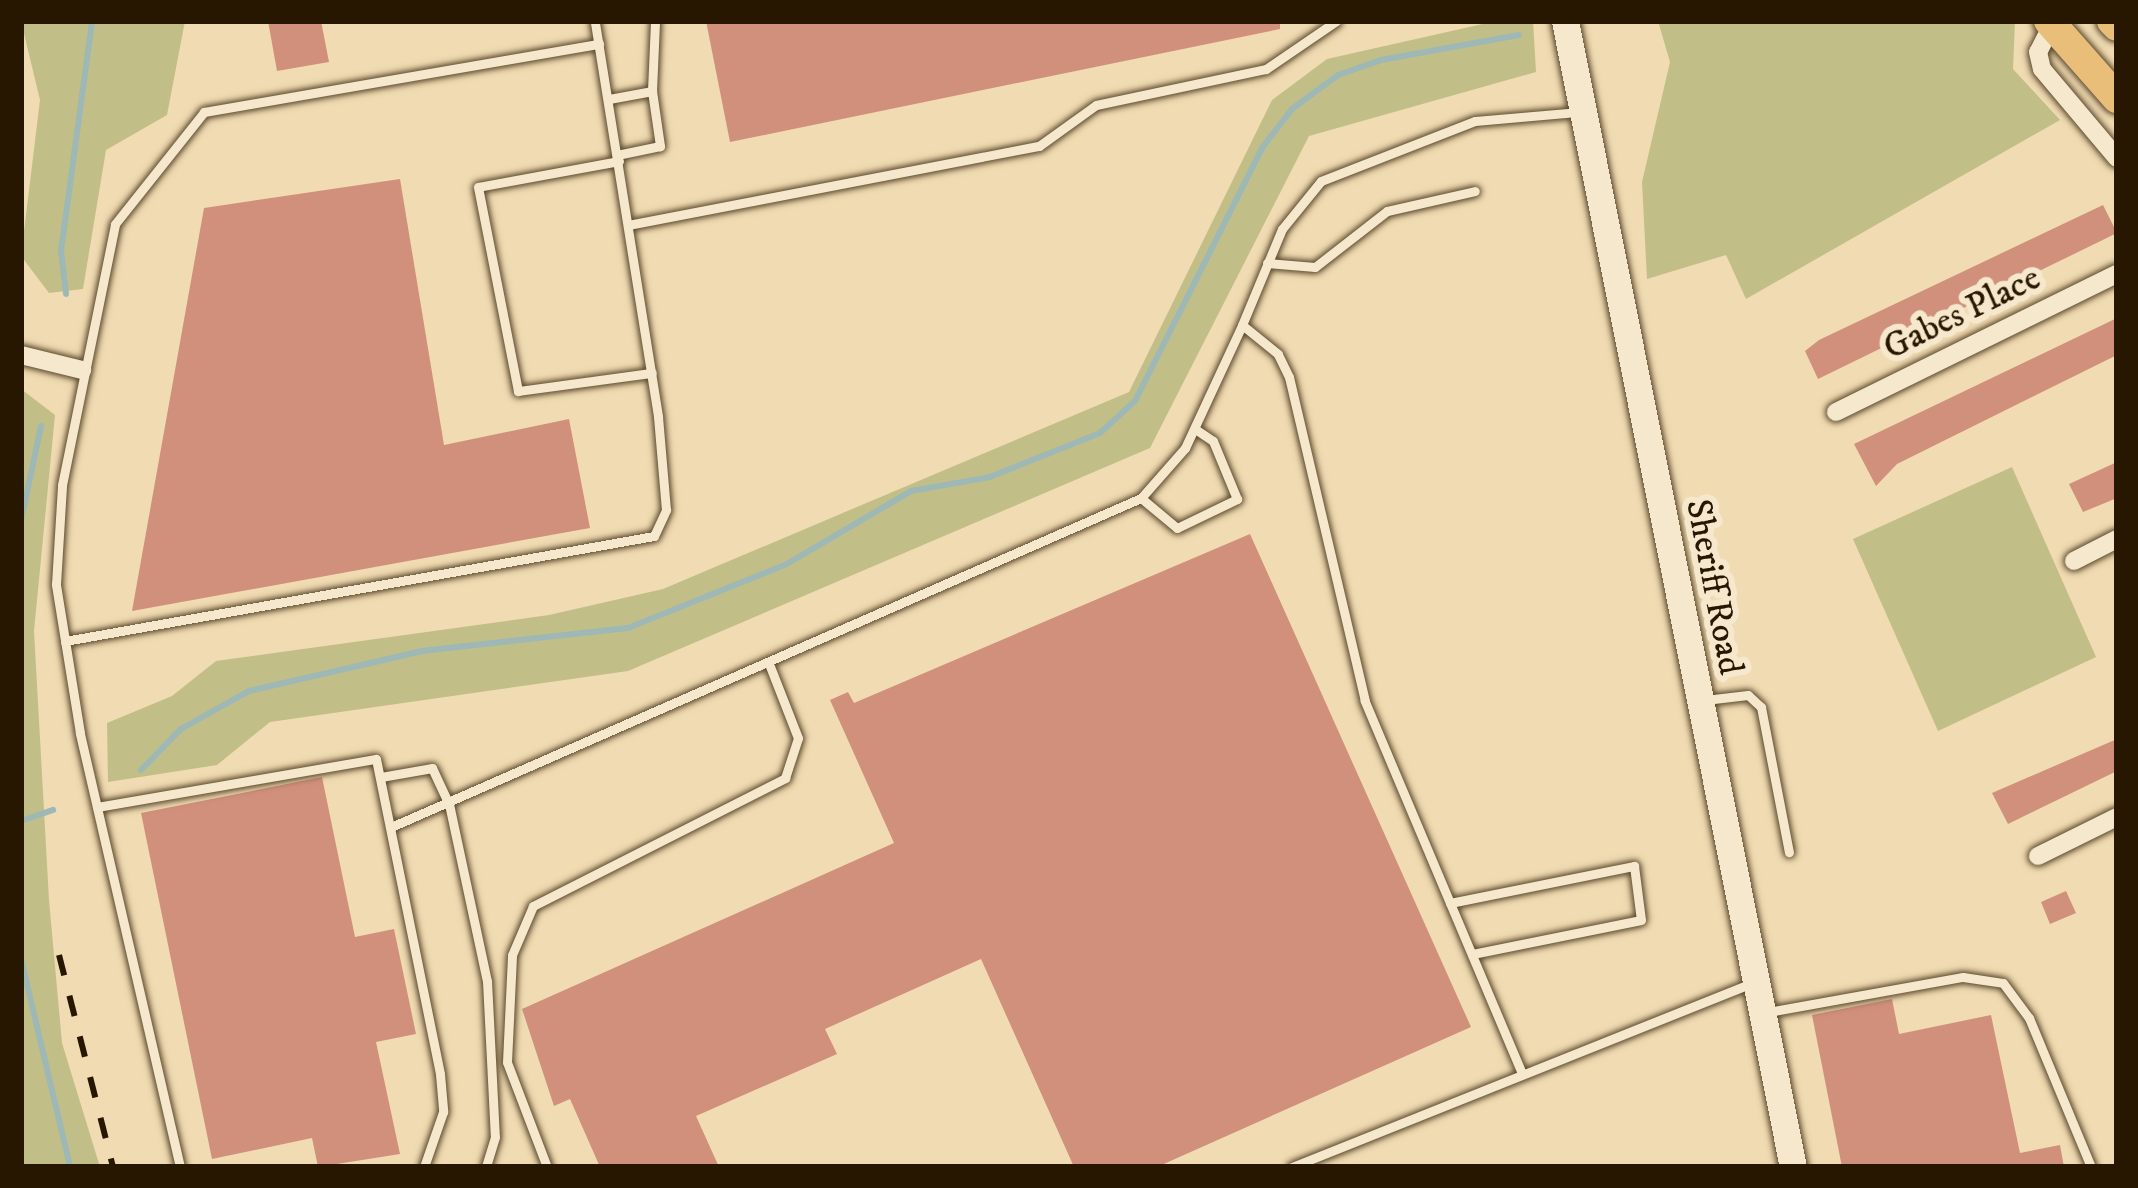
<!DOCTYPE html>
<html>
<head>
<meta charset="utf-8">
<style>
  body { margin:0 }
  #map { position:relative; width:2138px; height:1188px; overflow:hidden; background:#f1dbb2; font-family:"IM FELL DW Pica",serif }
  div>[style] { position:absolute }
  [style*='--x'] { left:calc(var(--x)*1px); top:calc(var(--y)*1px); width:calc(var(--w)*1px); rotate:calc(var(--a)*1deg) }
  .green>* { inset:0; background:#c2be87 }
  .stream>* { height:6px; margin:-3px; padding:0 3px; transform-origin:3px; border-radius:3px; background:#9eb9b5 }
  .building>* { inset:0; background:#d1907c }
  .roads { filter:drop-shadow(0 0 3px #5a482c) drop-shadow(0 0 3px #5a482c) }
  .service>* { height:9px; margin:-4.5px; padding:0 4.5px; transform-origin:4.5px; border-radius:4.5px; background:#f6e8cd }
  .minor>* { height:18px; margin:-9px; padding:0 9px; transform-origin:9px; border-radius:9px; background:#f6e8cd }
  .secondary>* { height:27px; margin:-13.5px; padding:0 13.5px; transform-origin:13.5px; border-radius:13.5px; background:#f6e8cd }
  .primary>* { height:30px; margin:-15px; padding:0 15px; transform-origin:15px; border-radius:15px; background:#e8be79 }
  .rail>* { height:6px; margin-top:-3px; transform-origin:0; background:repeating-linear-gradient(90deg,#281700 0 21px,transparent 0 42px) }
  span { translate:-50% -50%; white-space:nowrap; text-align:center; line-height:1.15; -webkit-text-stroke:12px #f6e8cd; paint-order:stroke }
  .street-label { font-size:36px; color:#281700 }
  .frame { position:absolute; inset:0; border:24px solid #281700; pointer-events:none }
</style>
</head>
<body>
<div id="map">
  <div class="green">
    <div style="clip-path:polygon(21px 21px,185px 21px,167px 115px,106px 150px,83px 289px,49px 293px,21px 256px,40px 100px)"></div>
    <div style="clip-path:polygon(1496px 21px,1533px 21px,1536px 72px,1309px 136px,1150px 448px,628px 671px,270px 722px,217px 765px,108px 782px,107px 723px,172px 696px,216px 661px,549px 615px,663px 589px,1129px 392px,1272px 100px,1327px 59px)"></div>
    <div style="clip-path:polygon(1658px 21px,2015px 21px,2013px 69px,2060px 120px,1746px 299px,1726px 255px,1647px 279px,1642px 182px,1670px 62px)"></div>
    <div style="clip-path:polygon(21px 389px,55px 415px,34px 631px,49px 900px,62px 1043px,100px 1167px,21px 1167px)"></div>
    <div style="clip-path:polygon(2012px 467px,2096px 657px,1938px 731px,1853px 539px)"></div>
  </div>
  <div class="stream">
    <div style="--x:66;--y:294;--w:43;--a:-96.6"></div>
    <div style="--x:61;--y:251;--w:232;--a:-82.3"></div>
    <div style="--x:21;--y:521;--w:97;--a:-78.1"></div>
    <div style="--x:141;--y:770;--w:57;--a:-45.7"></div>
    <div style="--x:181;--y:729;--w:78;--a:-29.2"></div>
    <div style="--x:249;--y:691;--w:178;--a:-13"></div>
    <div style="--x:422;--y:651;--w:207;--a:-6.4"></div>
    <div style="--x:628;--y:628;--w:169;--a:-21.9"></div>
    <div style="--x:785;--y:565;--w:146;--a:-30.4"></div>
    <div style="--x:911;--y:491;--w:80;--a:-10"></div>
    <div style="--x:990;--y:477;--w:118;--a:-21.8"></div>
    <div style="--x:1100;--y:433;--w:47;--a:-42.4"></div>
    <div style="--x:1135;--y:401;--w:283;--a:-63.3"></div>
    <div style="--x:1262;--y:148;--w:49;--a:-52.4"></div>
    <div style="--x:1292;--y:109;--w:57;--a:-36.5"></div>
    <div style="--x:1338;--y:75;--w:46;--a:-19.2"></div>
    <div style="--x:1381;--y:60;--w:140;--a:-10.3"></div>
    <div style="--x:21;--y:821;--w:34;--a:-19"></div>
    <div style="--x:21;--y:959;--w:214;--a:76.7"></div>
  </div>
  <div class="building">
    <div style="clip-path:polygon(268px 21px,321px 21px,329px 62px,277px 71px)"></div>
    <div style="clip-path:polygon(706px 21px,1280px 21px,1280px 29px,730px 142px)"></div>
    <div style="clip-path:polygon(400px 179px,444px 445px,569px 419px,590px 528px,132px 611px,204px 208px)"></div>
    <div style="clip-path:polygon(2103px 205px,2117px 233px,1818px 379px,1805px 351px,1819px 340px)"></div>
    <div style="clip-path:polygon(2117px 318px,2117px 355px,1897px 464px,1876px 486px,1854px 444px)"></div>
    <div style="clip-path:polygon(2117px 462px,2117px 498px,2083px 512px,2069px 484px)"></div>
    <div style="clip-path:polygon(1250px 534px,1471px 1027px,1157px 1167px,1074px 1167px,981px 959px,825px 1029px,837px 1054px,696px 1116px,719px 1167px,600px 1167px,570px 1099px,554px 1106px,522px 1009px,894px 843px,830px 700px,848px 692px,854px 703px)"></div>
    <div style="clip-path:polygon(2117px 739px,2117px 771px,2008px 824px,1992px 793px)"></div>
    <div style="clip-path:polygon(322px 777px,355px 937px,394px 929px,416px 1034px,376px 1042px,400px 1154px,318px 1167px,312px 1138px,212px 1159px,141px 813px)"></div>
    <div style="clip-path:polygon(2066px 891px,2076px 913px,2050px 924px,2041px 902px)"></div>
    <div style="clip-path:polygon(1892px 999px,1899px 1034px,1991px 1015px,2020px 1153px,2060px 1145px,2064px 1167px,1842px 1167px,1812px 1015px)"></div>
  </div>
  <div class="roads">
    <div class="service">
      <div style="--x:652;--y:91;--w:70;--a:-87.5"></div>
      <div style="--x:609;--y:99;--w:44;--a:-10.5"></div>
      <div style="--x:652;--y:91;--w:56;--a:81.7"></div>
      <div style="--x:660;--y:146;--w:44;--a:168.2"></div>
      <div style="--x:619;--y:161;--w:143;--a:169.6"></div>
      <div style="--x:478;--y:187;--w:208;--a:78.9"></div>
      <div style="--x:518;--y:391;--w:135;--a:-7.7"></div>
      <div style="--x:628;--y:225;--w:419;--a:-10.9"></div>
      <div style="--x:1039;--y:146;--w:70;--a:-35.7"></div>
      <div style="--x:1096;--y:105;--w:174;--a:-12"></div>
      <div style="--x:1266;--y:69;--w:85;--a:-34.4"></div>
      <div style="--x:1267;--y:263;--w:48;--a:4.8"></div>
      <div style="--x:1315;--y:267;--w:91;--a:-37.9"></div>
      <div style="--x:1387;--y:211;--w:90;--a:-12.8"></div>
      <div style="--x:1141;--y:498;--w:47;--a:39.8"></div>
      <div style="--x:1177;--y:528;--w:67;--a:-25.8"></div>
      <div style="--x:1237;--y:499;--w:63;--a:-112.5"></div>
      <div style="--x:1213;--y:441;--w:22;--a:-146"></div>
      <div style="--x:65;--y:641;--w:598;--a:-10.11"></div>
      <div style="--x:654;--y:536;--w:29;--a:-65"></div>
      <div style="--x:666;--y:510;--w:94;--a:-94.9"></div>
      <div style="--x:658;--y:416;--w:400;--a:-99.1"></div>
      <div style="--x:1705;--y:700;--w:43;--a:-6.6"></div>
      <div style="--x:1748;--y:695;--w:18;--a:43"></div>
      <div style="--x:1761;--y:707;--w:148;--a:79.1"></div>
      <div style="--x:381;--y:777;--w:52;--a:-10"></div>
      <div style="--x:432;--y:768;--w:40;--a:65"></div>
      <div style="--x:449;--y:804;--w:181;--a:77.9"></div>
      <div style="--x:487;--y:981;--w:156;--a:87.1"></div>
      <div style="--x:495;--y:1137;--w:31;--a:107"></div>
      <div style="--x:97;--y:807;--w:283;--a:-9.8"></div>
      <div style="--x:376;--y:759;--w:321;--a:78.5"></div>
      <div style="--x:440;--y:1074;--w:38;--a:85"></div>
      <div style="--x:443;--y:1112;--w:58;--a:109.1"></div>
      <div style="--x:391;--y:827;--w:819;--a:-23.69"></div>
      <div style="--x:1141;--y:498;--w:67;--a:-48.7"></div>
      <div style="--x:1185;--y:448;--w:136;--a:-65.1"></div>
      <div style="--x:1450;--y:903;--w:188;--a:-11.4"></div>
      <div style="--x:1634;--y:866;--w:54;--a:82.6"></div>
      <div style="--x:1641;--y:920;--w:172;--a:168.6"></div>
      <div style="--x:1768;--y:1012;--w:198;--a:-10.2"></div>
      <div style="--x:1963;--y:977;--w:40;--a:8.5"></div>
      <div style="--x:2003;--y:983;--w:44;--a:53.4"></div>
      <div style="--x:2029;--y:1018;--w:161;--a:67.4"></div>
      <div style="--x:1521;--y:1071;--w:402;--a:-112.9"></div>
      <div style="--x:1365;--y:701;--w:333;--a:-103.2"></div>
      <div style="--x:1289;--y:377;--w:25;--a:-116"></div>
      <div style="--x:1278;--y:354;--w:46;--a:-141.1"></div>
      <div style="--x:1242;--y:325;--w:104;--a:-67.4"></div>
      <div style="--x:1282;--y:229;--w:62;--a:-50.9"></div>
      <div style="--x:1321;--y:181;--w:165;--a:-21.3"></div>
      <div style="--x:1475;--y:121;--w:102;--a:-5"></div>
      <div style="--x:180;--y:1167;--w:445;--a:-103"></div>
      <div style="--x:80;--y:733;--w:151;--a:-99.2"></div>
      <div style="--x:56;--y:584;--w:99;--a:-86.5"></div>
      <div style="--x:62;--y:485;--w:266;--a:-78.5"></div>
      <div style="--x:115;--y:224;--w:143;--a:-51.5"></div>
      <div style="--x:204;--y:112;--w:401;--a:-9.8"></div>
      <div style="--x:547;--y:1167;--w:112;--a:-110.9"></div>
      <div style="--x:507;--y:1062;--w:107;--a:-87.3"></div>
      <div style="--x:512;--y:955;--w:53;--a:-66.8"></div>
      <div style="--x:533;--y:906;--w:283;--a:-26.9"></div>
      <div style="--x:785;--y:778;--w:42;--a:-72"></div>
      <div style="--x:798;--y:738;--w:77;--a:-111.3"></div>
      <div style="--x:1292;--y:1167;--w:495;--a:-21.8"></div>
    </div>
    <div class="minor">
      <div style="--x:2052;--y:25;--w:30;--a:117"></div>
      <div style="--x:2038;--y:52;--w:17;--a:77"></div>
      <div style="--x:2042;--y:69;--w:116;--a:49.9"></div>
      <div style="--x:21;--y:355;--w:63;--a:13.8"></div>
      <div style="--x:1836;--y:412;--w:313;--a:-26.2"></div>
      <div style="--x:2074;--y:561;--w:48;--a:-27.1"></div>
      <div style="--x:2038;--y:856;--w:88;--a:-26.3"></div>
    </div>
    <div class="secondary">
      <div style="--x:1565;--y:21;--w:1168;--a:78.75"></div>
    </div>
    <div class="primary">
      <div style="--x:2049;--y:21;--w:103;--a:48.6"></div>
      <div style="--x:2112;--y:21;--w:7;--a:45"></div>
    </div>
  </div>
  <div class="rail">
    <div style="--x:59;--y:955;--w:219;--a:75.7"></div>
  </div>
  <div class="street-label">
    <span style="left:1962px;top:313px;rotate:-26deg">Gabes Place</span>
    <span style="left:1714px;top:587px;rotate:79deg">Sheriff Road</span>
  </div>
  <div class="frame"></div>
</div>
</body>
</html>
